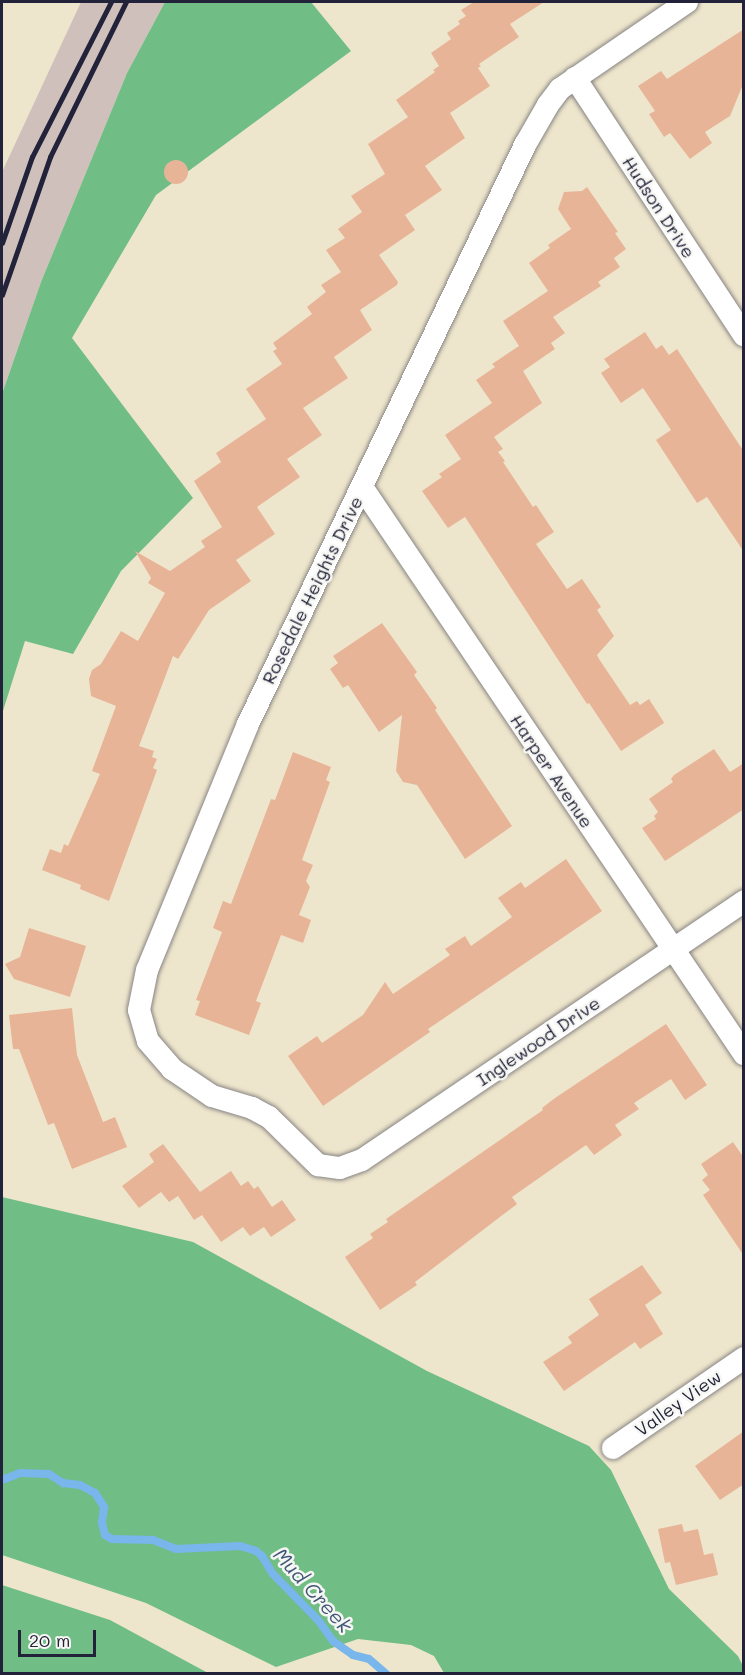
<!DOCTYPE html>
<html>
<head>
<meta charset="utf-8">
<style>
  body { margin:0 }
  #map { position:relative; width:745px; height:1675px; overflow:hidden; background:#eee6cc; font-family:Mali,sans-serif }
  div>[style] { position:absolute }
  [style*='--x'] { left:calc(var(--x)*1px); top:calc(var(--y)*1px); width:calc(var(--w)*1px); rotate:calc(var(--a)*1deg) }
  .industrial>* { inset:0; background:#cfc0bb }
  .forest>* { inset:0; background:#71bd86 }
  .stream>* { height:8px; margin:-4px; padding:0 4px; transform-origin:4px; border-radius:4px; background:#79b6eb }
  .building>* { inset:0; background:#e8b497 }
  .round { border-radius:50% }
  .roads { filter:drop-shadow(0 0 2px #888484) drop-shadow(0 0 2px #888484) }
  .minor>* { height:22px; margin:-11px; padding:0 11px; transform-origin:11px; border-radius:11px; background:#fff }
  .rail>* { height:4.5px; margin:-2.25px; padding:0 2.25px; transform-origin:2.25px; border-radius:2.25px; background:#22223b }
  span { translate:-50% -50%; white-space:nowrap; text-align:center; line-height:1.15; -webkit-text-stroke:5px #f6f6f2; paint-order:stroke }
  .street-label { font-size:18px; color:#22223b }
  .water-label { font-size:20px; color:#405679; font-style:italic }
  .frame { position:absolute; inset:0; border:3px solid #22223b; pointer-events:none }
  .scale { position:absolute; left:18px; top:1630px; width:78px; height:27px; box-sizing:border-box; border:3px solid #22223b; border-top:0; padding-left:8px; font-size:18px; line-height:21px; white-space:nowrap; color:#22223b; -webkit-text-stroke:4px #f6f6f2; paint-order:stroke }
</style>
</head>
<body>
<div id="map">
  <div class="industrial">
    <div style="clip-path:polygon(81px 2px,165px 2px,127px 73px,41px 282px,2px 394px,2px 172px)"></div>
  </div>
  <div class="forest">
    <div style="clip-path:polygon(165px 2px,311px 2px,351px 51px,156px 195px,72px 338px,193px 498px,121px 571px,73px 654px,25px 641px,2px 714px,2px 394px,41px 282px,127px 73px)"></div>
    <div style="clip-path:polygon(2px 1197px,193px 1242px,427px 1371px,589px 1446px,611px 1470px,669px 1589px,738px 1656px,743px 1666px,743px 1673px,444px 1673px,434px 1656px,411px 1645px,358px 1639px,276px 1667px,146px 1603px,2px 1555px)"></div>
    <div style="clip-path:polygon(2px 1585px,110px 1620px,208px 1673px,2px 1673px)"></div>
  </div>
  <div class="stream">
    <div style="--x:2;--y:1480;--w:19;--a:-21"></div>
    <div style="--x:20;--y:1473;--w:29;--a:2"></div>
    <div style="--x:49;--y:1474;--w:17;--a:33"></div>
    <div style="--x:63;--y:1483;--w:17;--a:7"></div>
    <div style="--x:80;--y:1485;--w:17;--a:28"></div>
    <div style="--x:95;--y:1493;--w:17;--a:57"></div>
    <div style="--x:104;--y:1507;--w:16;--a:97"></div>
    <div style="--x:102;--y:1523;--w:12;--a:76"></div>
    <div style="--x:105;--y:1535;--w:8;--a:30"></div>
    <div style="--x:112;--y:1539;--w:41;--a:1.4"></div>
    <div style="--x:153;--y:1540;--w:25;--a:21"></div>
    <div style="--x:176;--y:1549;--w:64;--a:-2.7"></div>
    <div style="--x:240;--y:1546;--w:17;--a:17"></div>
    <div style="--x:256;--y:1551;--w:8;--a:40"></div>
    <div style="--x:262;--y:1556;--w:21;--a:59"></div>
    <div style="--x:273;--y:1574;--w:64;--a:45.6"></div>
    <div style="--x:318;--y:1620;--w:26;--a:54"></div>
    <div style="--x:333;--y:1641;--w:24;--a:35"></div>
    <div style="--x:353;--y:1655;--w:16;--a:14"></div>
    <div style="--x:369;--y:1659;--w:23;--a:41"></div>
  </div>
  <div class="building">
    <div style="clip-path:polygon(474px 2px,544px 2px,510px 24px,519px 37px,479px 64px,481px 66px,478px 68px,490px 86px,450px 113px,465px 138px,425px 166px,442px 190px,405px 215px,415px 230px,379px 255px,398px 282px,397px 285px,360px 310px,372px 330px,334px 357px,348px 378px,303px 408px,322px 435px,287px 459px,300px 477px,257px 507px,275px 534px,236px 560px,251px 581px,209px 610px,178px 659px,173px 656px,139px 746px,154px 751px,152px 757px,157px 759px,153px 768px,157px 770px,109px 901px,80px 889px,81px 885px,42px 870px,50px 849px,61px 853px,64px 844px,68px 846px,100px 774px,92px 771px,116px 706px,91px 696px,89px 679px,92px 670px,101px 664px,121px 631px,138px 641px,165px 593px,148px 583px,151px 578px,135px 551px,170px 571px,205px 547px,201px 541px,222px 527px,194px 481px,221px 462px,216px 453px,266px 419px,246px 389px,282px 364px,273px 351px,277px 349px,273px 343px,312px 314px,307px 307px,326px 292px,321px 285px,341px 272px,326px 250px,345px 238px,338px 229px,362px 212px,351px 196px,385px 174px,368px 144px,408px 117px,396px 100px,435px 72px,433px 70px,439px 66px,431px 53px,451px 39px,447px 33px,460px 24px,458px 21px,466px 16px,461px 10px)"></div>
    <div style="clip-path:polygon(744px 29px,744px 82px,730px 116px,705px 132px,712px 143px,690px 159px,670px 133px,664px 137px,649px 114px,655px 111px,638px 86px,661px 71px,667px 79px)"></div>
    <div class="round" style="left:164px;top:160px;width:24px;height:24px"></div>
    <div style="clip-path:polygon(587px 187px,618px 232px,615px 233px,626px 249px,614px 258px,620px 267px,598px 282px,601px 286px,553px 317px,565px 333px,551px 343px,555px 349px,523px 371px,542px 403px,494px 437px,503px 449px,498px 452px,505px 461px,503px 462px,533px 507px,536px 505px,554px 532px,536px 544px,567px 589px,582px 579px,601px 607px,597px 610px,614px 636px,597px 655px,599px 659px,630px 705px,637px 701px,640px 705px,649px 699px,663px 721px,664px 723px,621px 751px,589px 703px,587px 704px,465px 517px,448px 528px,422px 491px,442px 477px,439px 474px,461px 459px,445px 435px,492px 403px,476px 380px,495px 367px,492px 364px,519px 346px,503px 321px,548px 291px,529px 263px,550px 248px,548px 245px,571px 229px,558px 209px,564px 192px,582px 191px)"></div>
    <div style="clip-path:polygon(645px 332px,656px 349px,662px 345px,669px 355px,677px 349px,744px 452px,744px 552px,707px 497px,697px 503px,656px 440px,671px 430px,643px 388px,621px 403px,601px 373px,610px 367px,604px 359px)"></div>
    <div style="clip-path:polygon(382px 623px,417px 672px,414px 675px,437px 708px,435px 710px,512px 826px,465px 859px,417px 785px,403px 782px,396px 771px,402px 715px,379px 732px,348px 685px,343px 688px,330px 669px,338px 663px,333px 656px)"></div>
    <div style="clip-path:polygon(714px 749px,730px 772px,744px 763px,744px 809px,665px 861px,642px 828px,656px 819px,654px 816px,658px 812px,649px 799px,673px 782px,671px 779px,674px 775px)"></div>
    <div style="clip-path:polygon(293px 752px,331px 767px,326px 780px,330px 782px,302px 860px,313px 865px,306px 881px,310px 887px,299px 915px,311px 920px,303px 943px,281px 935px,256px 1001px,261px 1003px,249px 1035px,195px 1015px,200px 1001px,196px 1000px,222px 932px,213px 928px,223px 901px,231px 904px,271px 799px,275px 800px)"></div>
    <div style="clip-path:polygon(566px 859px,602px 911px,428px 1029px,430px 1032px,323px 1106px,288px 1056px,317px 1036px,322px 1043px,363px 1015px,385px 982px,393px 994px,450px 955px,445px 949px,465px 936px,471px 946px,512px 917px,498px 898px,521px 882px,525px 888px)"></div>
    <div style="clip-path:polygon(29px 928px,86px 946px,70px 997px,14px 979px,5px 964px,20px 957px)"></div>
    <div style="clip-path:polygon(72px 1008px,77px 1055px,103px 1122px,115px 1117px,127px 1147px,72px 1169px,54px 1123px,48px 1125px,19px 1049px,13px 1049px,9px 1015px)"></div>
    <div style="clip-path:polygon(666px 1024px,707px 1085px,685px 1100px,671px 1079px,634px 1103px,639px 1109px,615px 1125px,622px 1135px,594px 1155px,586px 1145px,512px 1197px,517px 1204px,415px 1282px,417px 1285px,380px 1310px,345px 1257px,373px 1238px,370px 1234px,388px 1222px,386px 1219px,543px 1110px,542px 1108px,555px 1098px)"></div>
    <div style="clip-path:polygon(733px 1142px,744px 1158px,744px 1256px,703px 1195px,710px 1190px,702px 1180px,708px 1175px,701px 1164px)"></div>
    <div style="clip-path:polygon(163px 1144px,200px 1192px,231px 1171px,241px 1186px,248px 1181px,254px 1189px,258px 1186px,272px 1207px,282px 1200px,296px 1220px,271px 1237px,264px 1227px,250px 1236px,243px 1227px,221px 1242px,202px 1215px,194px 1220px,178px 1196px,169px 1202px,161px 1192px,139px 1208px,122px 1186px,154px 1162px,149px 1154px)"></div>
    <div style="clip-path:polygon(642px 1265px,662px 1293px,645px 1305px,663px 1334px,640px 1349px,635px 1342px,564px 1391px,543px 1362px,572px 1343px,568px 1337px,599px 1315px,589px 1299px)"></div>
    <div style="clip-path:polygon(744px 1431px,744px 1484px,720px 1500px,695px 1466px)"></div>
    <div style="clip-path:polygon(682px 1524px,684px 1532px,698px 1529px,704px 1555px,713px 1553px,718px 1575px,676px 1585px,670px 1562px,665px 1563px,658px 1529px)"></div>
  </div>
  <div class="roads">
    <div class="minor">
      <div style="--x:687;--y:2;--w:154;--a:145.6"></div>
      <div style="--x:560;--y:89;--w:20;--a:127"></div>
      <div style="--x:548;--y:105;--w:46;--a:119.9"></div>
      <div style="--x:525;--y:145;--w:642;--a:115.57"></div>
      <div style="--x:248;--y:724;--w:266;--a:112.3"></div>
      <div style="--x:147;--y:970;--w:41;--a:101.3"></div>
      <div style="--x:139;--y:1010;--w:32;--a:74"></div>
      <div style="--x:148;--y:1041;--w:37;--a:49"></div>
      <div style="--x:172;--y:1069;--w:48;--a:34"></div>
      <div style="--x:212;--y:1096;--w:42;--a:16.7"></div>
      <div style="--x:252;--y:1108;--w:19;--a:28"></div>
      <div style="--x:269;--y:1117;--w:69;--a:44.4"></div>
      <div style="--x:318;--y:1165;--w:22;--a:8"></div>
      <div style="--x:340;--y:1168;--w:23;--a:-20"></div>
      <div style="--x:362;--y:1160;--w:462;--a:-34.1"></div>
      <div style="--x:575;--y:78;--w:308;--a:56.7"></div>
      <div style="--x:362;--y:487;--w:684;--a:56.03"></div>
      <div style="--x:613;--y:1448;--w:159;--a:-34.5"></div>
    </div>
  </div>
  <div class="rail">
    <div style="--x:2;--y:243;--w:91;--a:-70.8"></div>
    <div style="--x:32;--y:157;--w:174;--a:-63"></div>
    <div style="--x:2;--y:295;--w:146;--a:-70.8"></div>
    <div style="--x:50;--y:157;--w:173;--a:-63.9"></div>
  </div>
  <div class="street-label">
    <span style="left:659px;top:207px;rotate:57deg">Hudson Drive</span>
    <span style="left:312px;top:590px;rotate:-64deg">Rosedale Heights Drive</span>
    <span style="left:552px;top:771px;rotate:56deg">Harper Avenue</span>
    <span style="left:538px;top:1041px;rotate:-34deg">Inglewood Drive</span>
    <span style="left:678px;top:1403px;rotate:-35deg">Valley View</span>
  </div>
  <div class="water-label">
    <span style="left:313px;top:1590px;rotate:48deg">Mud Creek</span>
  </div>
  <div class="frame"></div>
  <div class="scale">20 m</div>
</div>
</body>
</html>
